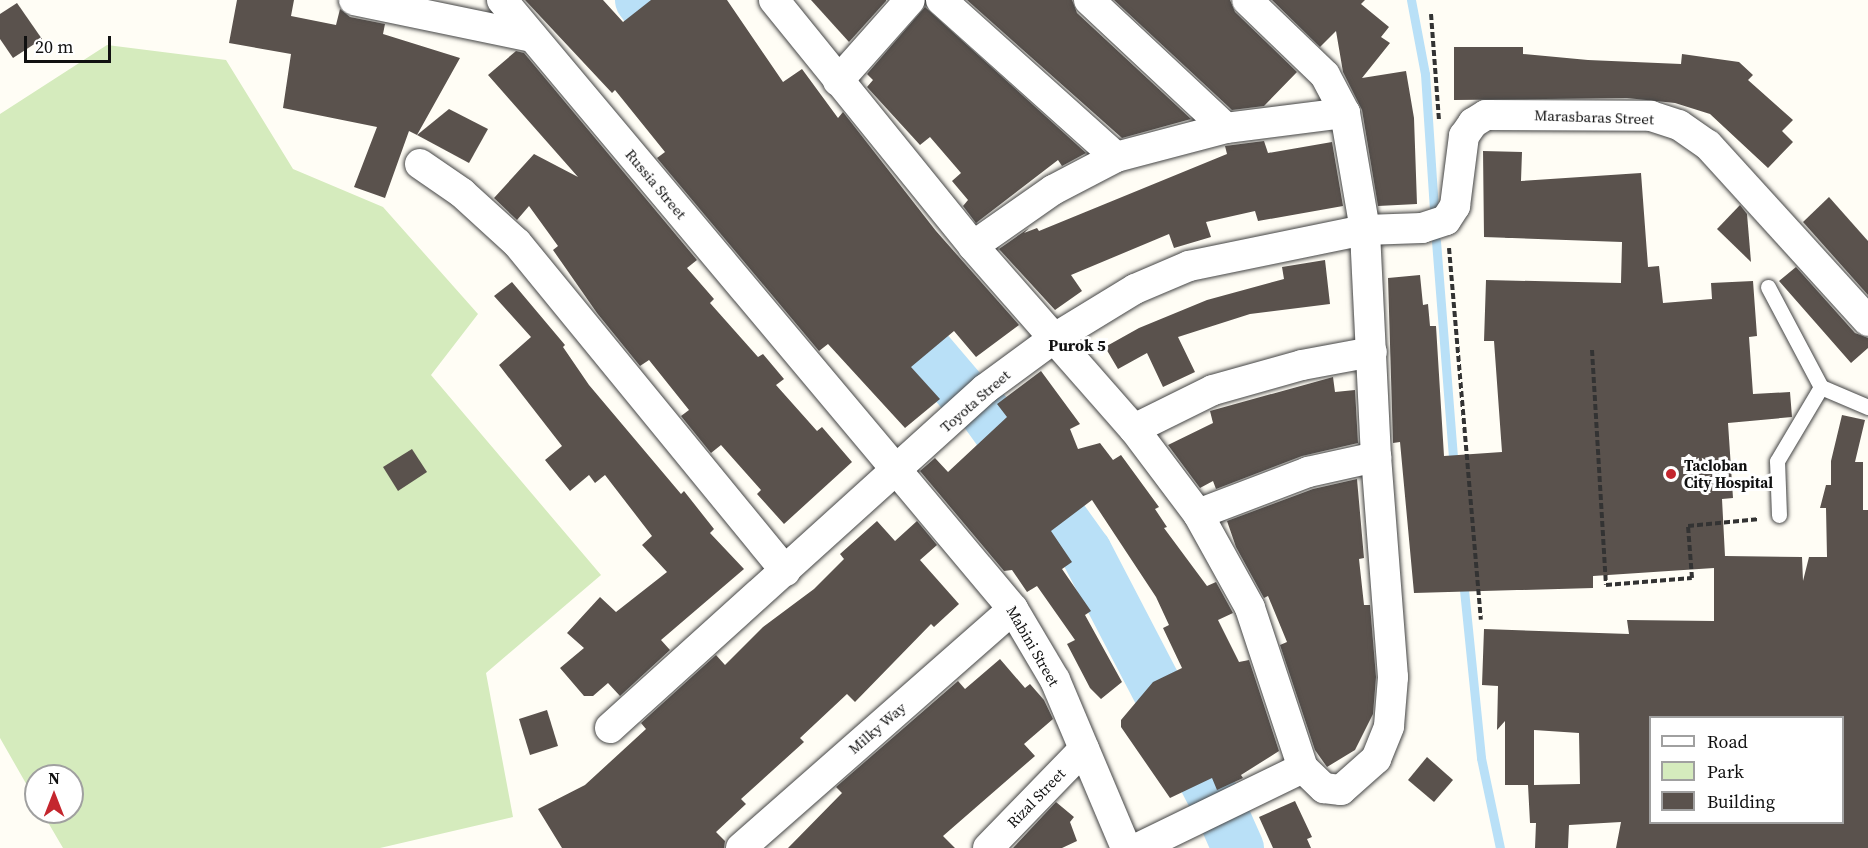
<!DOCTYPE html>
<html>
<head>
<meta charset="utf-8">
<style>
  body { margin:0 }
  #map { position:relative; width:1868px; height:848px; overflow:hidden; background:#fffdf5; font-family:"Source Serif 4",serif }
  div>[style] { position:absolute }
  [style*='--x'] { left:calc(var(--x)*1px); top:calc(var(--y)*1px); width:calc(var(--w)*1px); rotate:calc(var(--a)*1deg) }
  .green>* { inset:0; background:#d5ebbd }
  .stream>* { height:9px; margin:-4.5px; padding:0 4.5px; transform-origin:4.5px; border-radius:4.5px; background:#b9e0f7 }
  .river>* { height:52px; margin:-26px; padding:0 26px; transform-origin:26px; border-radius:26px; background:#b9e0f7 }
  .building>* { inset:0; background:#5a524d }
  .path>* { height:4px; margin-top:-2px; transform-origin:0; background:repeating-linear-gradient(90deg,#333 0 6px,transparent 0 9px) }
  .roads { filter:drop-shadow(0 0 2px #444) drop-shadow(0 0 2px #444) }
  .service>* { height:15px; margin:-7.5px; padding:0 7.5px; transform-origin:7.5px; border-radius:7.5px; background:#fff }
  .minor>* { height:30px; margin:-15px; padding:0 15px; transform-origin:15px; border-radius:15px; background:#fff }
  .dots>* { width:16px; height:16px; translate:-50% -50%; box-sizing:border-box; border:3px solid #fff; border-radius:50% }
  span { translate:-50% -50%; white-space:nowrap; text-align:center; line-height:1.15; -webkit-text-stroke:6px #fff; paint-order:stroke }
  .street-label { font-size:15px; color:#111 }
  .poi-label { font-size:15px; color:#111; font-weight:700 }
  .left { translate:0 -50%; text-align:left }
  .neighbourhood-label { font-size:16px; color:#111; font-weight:700 }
  .legend { position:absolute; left:1649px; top:716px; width:195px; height:108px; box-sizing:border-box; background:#fff; border:2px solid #a0a0a0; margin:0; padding:8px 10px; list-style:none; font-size:18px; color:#111 }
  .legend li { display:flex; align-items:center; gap:12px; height:30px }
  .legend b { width:30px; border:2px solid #a0a0a0 }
  .north { position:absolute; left:24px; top:764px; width:60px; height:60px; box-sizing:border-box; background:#fff; border:2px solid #a0a0a0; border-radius:50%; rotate:0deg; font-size:16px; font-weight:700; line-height:24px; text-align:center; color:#111 }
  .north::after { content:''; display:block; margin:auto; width:21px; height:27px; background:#c4262e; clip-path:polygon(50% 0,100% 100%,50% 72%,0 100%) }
  .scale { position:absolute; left:24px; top:36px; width:87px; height:27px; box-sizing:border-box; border:3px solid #111; border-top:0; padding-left:8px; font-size:18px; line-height:21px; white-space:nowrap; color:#111; -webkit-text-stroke:4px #fff; paint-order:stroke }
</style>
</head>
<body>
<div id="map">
  <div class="green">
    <div style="clip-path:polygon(107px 45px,226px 60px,293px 169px,383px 207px,478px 314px,431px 375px,601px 575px,486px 673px,513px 817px,380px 848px,63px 848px,42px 812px,72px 812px,72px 776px,36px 776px,36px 801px,0 738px,0 114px)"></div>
  </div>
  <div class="stream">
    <div style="--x:1411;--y:0;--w:75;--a:79.3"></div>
    <div style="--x:1425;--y:74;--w:135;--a:86.2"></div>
    <div style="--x:1436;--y:241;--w:228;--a:85.5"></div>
    <div style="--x:1463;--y:580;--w:179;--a:84.2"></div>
    <div style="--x:1481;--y:758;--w:92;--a:78.1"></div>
  </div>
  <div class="river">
    <div style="--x:641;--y:0;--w:79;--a:52.7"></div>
    <div style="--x:881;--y:297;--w:125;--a:49.5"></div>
    <div style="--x:986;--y:413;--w:171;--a:54.3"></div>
    <div style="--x:1086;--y:552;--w:275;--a:62.5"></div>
    <div style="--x:1225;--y:819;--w:32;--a:66"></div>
  </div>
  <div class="building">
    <div style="clip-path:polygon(237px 0,294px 0,291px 16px,336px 25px,340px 9px,350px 17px,385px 24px,383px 34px,460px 58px,417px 135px,409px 131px,385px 198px,354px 187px,377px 127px,283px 108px,291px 54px,229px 43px)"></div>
    <div style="clip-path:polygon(525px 0,603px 0,623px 22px,651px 0,727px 0,783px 82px,802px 69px,838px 118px,843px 112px,936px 231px,1019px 325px,976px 357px,954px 331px,911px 367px,940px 399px,905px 428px,828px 344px,819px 351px,657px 158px,665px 152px,615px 90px,612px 93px)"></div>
    <div style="clip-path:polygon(811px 0,886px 0,886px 1px,849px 42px)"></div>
    <div style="clip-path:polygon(967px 0,1072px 0,1077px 13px,1191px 119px,1122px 138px)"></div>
    <div style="clip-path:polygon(1114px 0,1230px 0,1235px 12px,1297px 72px,1264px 106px,1232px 110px)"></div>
    <div style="clip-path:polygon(1272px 0,1365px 0,1361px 4px,1389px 27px,1381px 37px,1390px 43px,1362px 78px,1406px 71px,1414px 118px,1417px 204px,1378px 206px,1362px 110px,1343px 72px,1336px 31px,1320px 47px)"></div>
    <div style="clip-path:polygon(17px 3px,42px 39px,13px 58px,0 39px,0 14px)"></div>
    <div style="clip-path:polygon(925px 7px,1086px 153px,1062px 166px,1058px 160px,976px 223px,963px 206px,968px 200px,952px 181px,961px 173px,930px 137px,920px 145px,867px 87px,873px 80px,867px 74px)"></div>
    <div style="clip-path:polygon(1454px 47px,1523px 47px,1523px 54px,1588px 60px,1681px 64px,1682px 54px,1739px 62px,1753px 75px,1748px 80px,1793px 120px,1782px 131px,1793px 142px,1768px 168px,1710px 114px,1675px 103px,1627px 98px,1454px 100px)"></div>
    <div style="clip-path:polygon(516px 51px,524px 53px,697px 260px,687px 268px,714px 299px,710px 303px,758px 357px,763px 354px,784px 379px,776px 385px,817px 431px,822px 427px,852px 462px,784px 524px,757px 494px,761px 490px,721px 445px,711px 453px,681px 416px,689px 410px,649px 360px,640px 366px,597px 313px,553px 250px,558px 246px,529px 206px,517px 220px,494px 198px,534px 154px,578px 177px,488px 75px)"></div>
    <div style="clip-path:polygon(449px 109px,488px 129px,469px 163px,417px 135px)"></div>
    <div style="clip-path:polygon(1264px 141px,1268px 153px,1332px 142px,1343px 206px,1258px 221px,1255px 211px,1206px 222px,1211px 237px,1174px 248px,1169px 234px,1071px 275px,1082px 291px,1055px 310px,999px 249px,1029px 228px,1024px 233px,1037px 228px,1039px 231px,1227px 154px,1225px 146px)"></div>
    <div style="clip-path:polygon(evenodd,1483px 151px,1522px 152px,1521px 181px,1641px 173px,1648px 267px,1659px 266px,1663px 303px,1712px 299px,1711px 283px,1753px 281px,1757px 336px,1749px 337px,1753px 394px,1790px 392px,1792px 417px,1728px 423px,1733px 498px,1722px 499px,1725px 556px,1802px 557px,1803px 581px,1809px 557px,1827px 557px,1826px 508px,1820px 508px,1826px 485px,1831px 485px,1831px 461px,1842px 415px,1865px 420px,1855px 462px,1863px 462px,1863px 510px,1868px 510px,1868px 848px,1616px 848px,1621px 822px,1569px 825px,1568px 848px,1535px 848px,1536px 823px,1530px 823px,1528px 785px,1505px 785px,1505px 721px,1497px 730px,1498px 686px,1482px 685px,1484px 629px,1629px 634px,1627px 620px,1714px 621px,1714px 568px,1593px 576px,1593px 588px,1414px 593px,1400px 442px,1393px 443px,1388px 278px,1420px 275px,1423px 305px,1428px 304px,1430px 326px,1436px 326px,1444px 456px,1502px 452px,1494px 341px,1484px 341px,1486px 280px,1621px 283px,1622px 242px,1484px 237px,1483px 151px,1650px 717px,1842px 717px,1842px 822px,1650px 822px,1650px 717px,1483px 151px,1534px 730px,1579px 733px,1580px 784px,1534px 785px,1534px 730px)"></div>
    <div style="clip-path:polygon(1829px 197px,1868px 241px,1868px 295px,1803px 222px)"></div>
    <div style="clip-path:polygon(1740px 205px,1747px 214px,1751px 262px,1717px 229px)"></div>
    <div style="clip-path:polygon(1325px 260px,1330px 304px,1250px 314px,1178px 337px,1195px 372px,1163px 387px,1147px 353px,1118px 369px,1105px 347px,1139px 328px,1207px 300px,1284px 279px,1282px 267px)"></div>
    <div style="clip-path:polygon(1796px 267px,1855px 333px,1868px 338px,1868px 348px,1851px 363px,1779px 281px)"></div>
    <div style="clip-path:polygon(512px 282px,565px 345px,563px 347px,589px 385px,681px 494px,684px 491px,714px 529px,710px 533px,744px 569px,661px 640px,670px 650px,620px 696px,608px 683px,593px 696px,584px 696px,560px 668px,584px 648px,567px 633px,600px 597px,616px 612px,667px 572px,642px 545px,652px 536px,605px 475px,595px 483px,589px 475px,570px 491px,545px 460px,562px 446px,499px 365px,531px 337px,494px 296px)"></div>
    <div style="clip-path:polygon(1041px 371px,1080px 424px,1070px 429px,1078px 449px,1100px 443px,1113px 460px,1121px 455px,1159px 507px,1155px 509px,1167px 527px,1164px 528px,1207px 586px,1216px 582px,1233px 613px,1218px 620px,1239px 662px,1249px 660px,1279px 751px,1241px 775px,1243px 778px,1217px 790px,1212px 778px,1170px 798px,1121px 727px,1121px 720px,1153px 682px,1182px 668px,1163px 628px,1169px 625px,1156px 597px,1092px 500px,1051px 531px,1072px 562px,1062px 569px,1091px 611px,1085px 615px,1122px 682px,1101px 699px,1090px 688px,1067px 644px,1075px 640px,1037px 586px,1027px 592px,1012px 570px,1004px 571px,920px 471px,935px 458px,948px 472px,1007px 417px,997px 404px)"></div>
    <div style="clip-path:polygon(1333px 377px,1335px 392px,1355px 390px,1358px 443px,1302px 456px,1216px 489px,1213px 481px,1200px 488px,1168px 445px,1213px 423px,1210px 411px)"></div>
    <div style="clip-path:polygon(412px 449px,427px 472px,398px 491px,383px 467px)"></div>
    <div style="clip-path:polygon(1357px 479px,1364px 558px,1359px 559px,1364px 605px,1370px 605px,1376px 677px,1373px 714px,1355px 750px,1327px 767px,1315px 750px,1280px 645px,1287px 642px,1268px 596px,1264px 598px,1236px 547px,1227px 521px,1313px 489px)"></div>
    <div style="clip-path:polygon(877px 521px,895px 541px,917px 521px,937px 545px,920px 560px,959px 604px,934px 627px,931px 624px,855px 702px,847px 694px,800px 738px,804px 742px,741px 799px,746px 804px,716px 832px,725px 841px,724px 848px,562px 848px,538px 809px,585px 785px,646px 729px,641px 723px,716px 655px,725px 665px,763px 627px,814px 589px,844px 559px,840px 554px)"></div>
    <div style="clip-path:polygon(1000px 659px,1025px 688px,1030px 684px,1044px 700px,1053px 719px,1024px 744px,1035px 756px,943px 836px,955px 848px,788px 848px,842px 793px,836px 787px,958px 681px,965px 689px)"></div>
    <div style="clip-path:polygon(547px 710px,558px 746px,530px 755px,519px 719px)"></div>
    <div style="clip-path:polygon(1427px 757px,1453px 780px,1434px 802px,1408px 780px)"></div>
    <div style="clip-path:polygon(1295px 801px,1312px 837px,1307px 839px,1311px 848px,1273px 848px,1259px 817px)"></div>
    <div style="clip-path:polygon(1056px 802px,1074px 817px,1070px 822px,1077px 841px,1062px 848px,1013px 848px)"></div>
  </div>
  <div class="path">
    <div style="--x:1431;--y:14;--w:107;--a:85.7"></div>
    <div style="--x:1449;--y:248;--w:373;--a:85.1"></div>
    <div style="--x:1592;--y:350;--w:235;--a:86.6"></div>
    <div style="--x:1606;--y:585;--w:86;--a:-4.7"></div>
    <div style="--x:1692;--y:578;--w:52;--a:-94.4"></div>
    <div style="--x:1688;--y:526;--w:72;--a:-5.6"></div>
  </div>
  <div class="roads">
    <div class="service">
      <div style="--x:1768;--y:287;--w:113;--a:62.1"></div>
      <div style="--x:1821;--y:387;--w:51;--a:23.1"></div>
      <div style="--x:1779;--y:515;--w:54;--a:-92.1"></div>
      <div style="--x:1777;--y:461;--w:86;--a:-59.3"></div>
    </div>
    <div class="minor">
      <div style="--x:354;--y:0;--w:182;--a:11.7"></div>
      <div style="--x:502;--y:0;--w:795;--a:50"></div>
      <div style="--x:1013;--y:609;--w:82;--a:59.4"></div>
      <div style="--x:1055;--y:680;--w:182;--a:67.1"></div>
      <div style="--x:774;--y:0;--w:316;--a:51"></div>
      <div style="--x:973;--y:246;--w:244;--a:48.7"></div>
      <div style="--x:1134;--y:429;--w:106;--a:53"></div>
      <div style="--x:1198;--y:514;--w:107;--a:61"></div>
      <div style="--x:1250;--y:608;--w:169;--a:71.7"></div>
      <div style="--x:1303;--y:768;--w:29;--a:44"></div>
      <div style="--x:1324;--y:788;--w:17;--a:7"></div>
      <div style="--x:1341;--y:790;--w:47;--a:-41.5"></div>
      <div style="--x:1376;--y:759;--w:35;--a:-68"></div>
      <div style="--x:1389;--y:726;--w:49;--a:-85.3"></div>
      <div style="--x:1393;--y:677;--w:221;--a:-94.4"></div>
      <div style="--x:1376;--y:457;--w:227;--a:-92.8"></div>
      <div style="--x:1365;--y:230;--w:119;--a:-99.7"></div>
      <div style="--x:1345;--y:113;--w:43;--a:-117.8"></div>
      <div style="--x:1325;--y:75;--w:108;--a:-136.1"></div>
      <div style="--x:941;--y:0;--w:235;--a:41.9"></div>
      <div style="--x:1089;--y:0;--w:187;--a:43.1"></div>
      <div style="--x:838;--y:81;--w:108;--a:-48.4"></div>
      <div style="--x:420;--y:164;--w:51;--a:34.6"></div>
      <div style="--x:462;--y:193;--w:74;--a:42.3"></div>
      <div style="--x:517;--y:243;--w:424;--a:50.7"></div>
      <div style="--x:973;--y:246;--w:98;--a:-35"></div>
      <div style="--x:1053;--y:190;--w:71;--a:-27.6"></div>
      <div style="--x:1116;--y:157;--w:114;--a:-14.8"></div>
      <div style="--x:1226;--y:128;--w:120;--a:-7.2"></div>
      <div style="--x:1134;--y:429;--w:88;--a:-26.3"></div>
      <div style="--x:1213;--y:390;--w:92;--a:-15.7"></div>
      <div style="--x:1302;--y:365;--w:71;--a:-10.5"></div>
      <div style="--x:1198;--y:514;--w:118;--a:-20.9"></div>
      <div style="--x:1308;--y:472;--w:70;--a:-12.4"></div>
      <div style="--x:610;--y:728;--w:506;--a:-42.11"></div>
      <div style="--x:985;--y:389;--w:84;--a:-36.3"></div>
      <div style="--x:1053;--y:339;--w:96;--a:-31.4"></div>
      <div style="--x:1135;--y:289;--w:59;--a:-23.1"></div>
      <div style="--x:1189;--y:266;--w:180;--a:-11.6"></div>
      <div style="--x:1365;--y:230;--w:57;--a:-2"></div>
      <div style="--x:1422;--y:228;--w:25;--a:-18"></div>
      <div style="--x:1446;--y:220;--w:17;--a:-57"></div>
      <div style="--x:1455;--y:206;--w:71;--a:-82.7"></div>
      <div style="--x:1464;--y:136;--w:16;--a:-55"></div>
      <div style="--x:1473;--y:123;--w:15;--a:-32"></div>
      <div style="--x:1486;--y:115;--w:165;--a:0.3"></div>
      <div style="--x:1651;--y:116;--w:29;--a:18"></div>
      <div style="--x:1679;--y:125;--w:35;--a:35"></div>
      <div style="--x:1708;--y:145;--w:238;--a:47.7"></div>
      <div style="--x:741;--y:848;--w:362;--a:-41.3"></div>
      <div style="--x:988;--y:848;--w:138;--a:-45.9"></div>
      <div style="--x:1138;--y:848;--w:183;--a:-25.9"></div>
    </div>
  </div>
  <div class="dots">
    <div style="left:1671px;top:474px;background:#c4262e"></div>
  </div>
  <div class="street-label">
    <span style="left:1594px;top:117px;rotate:2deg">Marasbaras Street</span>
    <span style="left:656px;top:184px;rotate:50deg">Russia Street</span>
    <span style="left:975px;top:401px;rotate:-41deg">Toyota Street</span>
    <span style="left:1033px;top:646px;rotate:60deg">Mabini Street</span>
    <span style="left:877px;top:728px;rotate:-41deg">Milky Way</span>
    <span style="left:1036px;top:798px;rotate:-46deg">Rizal Street</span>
  </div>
  <div class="poi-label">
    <span class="left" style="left:1684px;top:474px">Tacloban<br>City Hospital</span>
  </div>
  <div class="neighbourhood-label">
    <span style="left:1077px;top:345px">Purok 5</span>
  </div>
  <ul class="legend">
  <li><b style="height:8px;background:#fff"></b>Road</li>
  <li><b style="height:16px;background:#d5ebbd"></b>Park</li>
  <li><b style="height:16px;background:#5a524d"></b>Building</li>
  </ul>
  <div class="north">N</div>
  <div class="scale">20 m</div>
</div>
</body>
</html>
